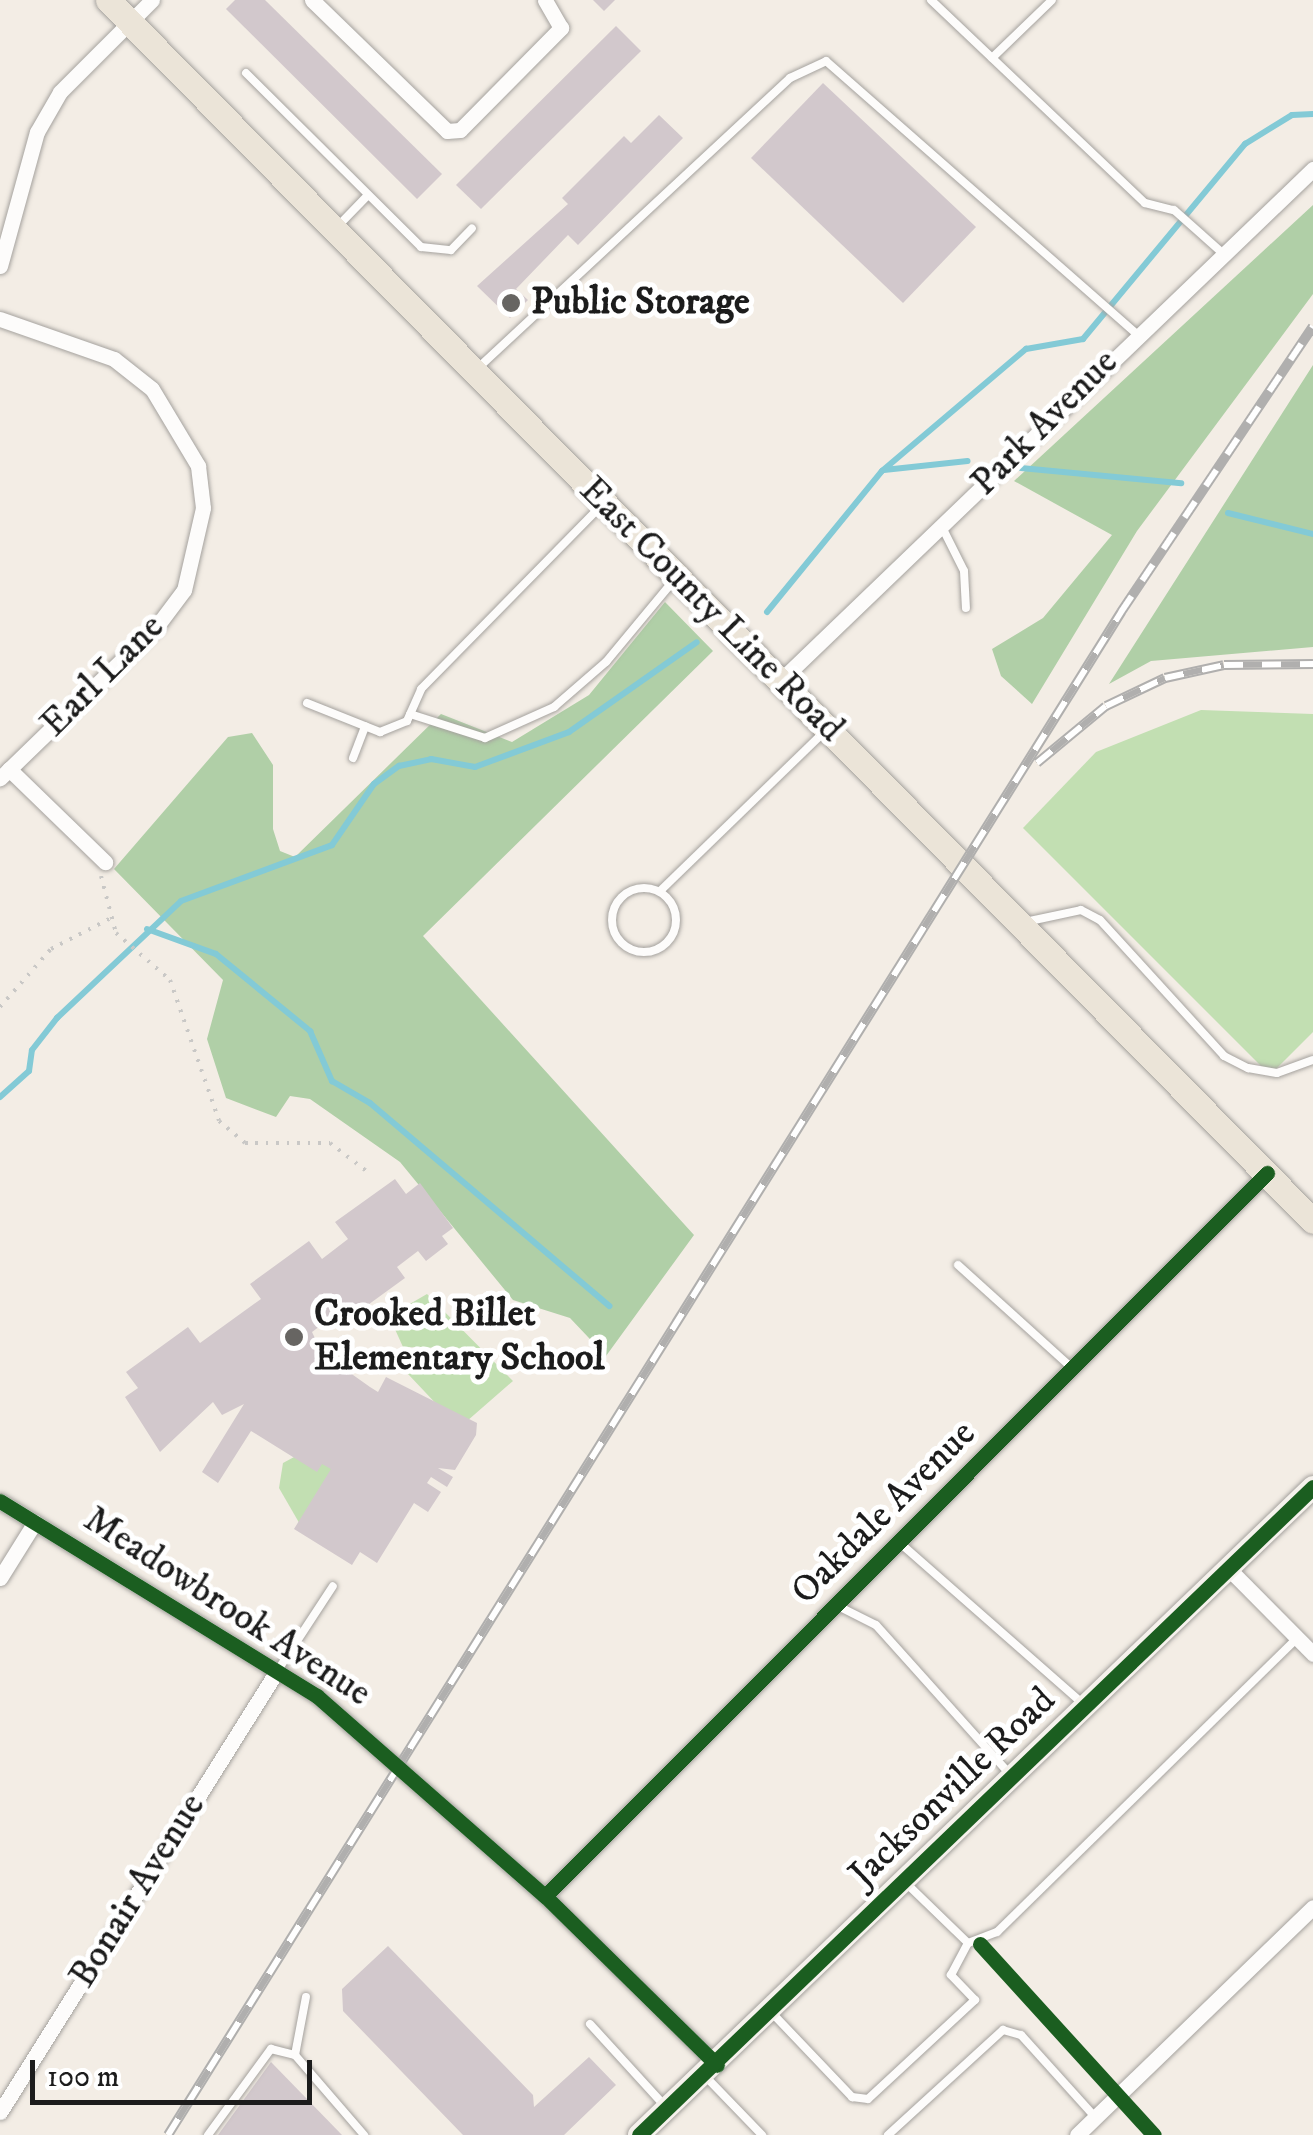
<!DOCTYPE html>
<html>
<head>
<meta charset="utf-8">
<style>
  body { margin:0 }
  #map { position:relative; width:1313px; height:2135px; overflow:hidden; background:#f3ede5; font-family:"IM FELL DW Pica",serif }
  div>[style] { position:absolute }
  [style*='--x'] { left:calc(var(--x)*1px); top:calc(var(--y)*1px); width:calc(var(--w)*1px); rotate:calc(var(--a)*1deg) }
  .green>* { inset:0; background:#c2dfb2 }
  .forest>* { inset:0; background:#b0cfa7 }
  .stream>* { height:6px; margin:-3px; padding:0 3px; transform-origin:3px; border-radius:3px; background:#83cad6 }
  .building>* { inset:0; background:#d2c8cc }
  .path>* { height:4px; margin-top:-2px; transform-origin:0; background:repeating-linear-gradient(90deg,#c9c8c6 0 2.5px,transparent 0 10.5px) }
  .roads { filter:drop-shadow(0 0 2px #a5a29e) drop-shadow(0 0 2px #a5a29e) }
  .service>* { height:8px; margin:-4px; padding:0 4px; transform-origin:4px; border-radius:4px; background:#fdfcfb }
  .service>.ring { margin:-4px; padding:0; box-sizing:content-box; background:none; border:8px solid #fdfcfb; border-radius:50% }
  .minor>* { height:15px; margin:-7.5px; padding:0 7.5px; transform-origin:7.5px; border-radius:7.5px; background:#fdfcfb }
  .secondary>* { height:22px; margin:-11px; padding:0 11px; transform-origin:11px; border-radius:11px; background:#f6f2ed }
  .primary>* { height:25px; margin:-12.5px; padding:0 12.5px; transform-origin:12.5px; border-radius:12.5px; background:#ebe4d8 }
  .rail>* { height:10px; margin-top:-5px; transform-origin:0; background:repeating-linear-gradient(90deg,#fff 0 19px,#b0afae 0 38px); box-sizing:border-box; border-block:2px solid #b0afae }
  .cycleway>* { height:15px; margin:-7.5px; padding:0 7.5px; transform-origin:7.5px; border-radius:7.5px; background:#1b5e20 }
  .dots>* { width:28px; height:28px; translate:-50% -50%; box-sizing:border-box; border:5px solid #fff; border-radius:50% }
  span { translate:-50% -50%; white-space:nowrap; text-align:center; line-height:1.15; -webkit-text-stroke:10px #fff; paint-order:stroke }
  .poi-label { font-size:38px; color:#1c1c1c; font-weight:700 }
  .left { translate:0 -50%; text-align:left }
  .street-label { font-size:38px; color:#1c1c1c }
  .scale { position:absolute; left:30px; top:2060px; width:282px; height:45px; box-sizing:border-box; border:5px solid #1c1c1c; border-top:0; padding-left:12px; font-size:30px; line-height:35px; white-space:nowrap; color:#1c1c1c; -webkit-text-stroke:8px #fff; paint-order:stroke }
</style>
</head>
<body>
<div id="map">
  <div class="green">
    <div style="clip-path:polygon(1201px 710px,1313px 714px,1313px 1032px,1270px 1075px,1023px 828px,1096px 752px)"></div>
    <div style="clip-path:polygon(427px 1294px,513px 1381px,459px 1428px,408px 1374px,443px 1348px,403px 1347px,389px 1316px)"></div>
    <div style="clip-path:polygon(320px 1443px,340px 1478px,305px 1533px,279px 1488px,283px 1463px)"></div>
  </div>
  <div class="forest">
    <div style="clip-path:polygon(1313px 205px,1313px 294px,1137px 531px,1032px 704px,1001px 676px,992px 649px,1043px 618px,1112px 535px,1014px 481px)"></div>
    <div style="clip-path:polygon(1313px 365px,1313px 647px,1151px 661px,1109px 684px)"></div>
    <div style="clip-path:polygon(665px 602px,713px 651px,423px 936px,694px 1235px,606px 1356px,570px 1318px,513px 1300px,400px 1162px,310px 1099px,290px 1096px,276px 1117px,226px 1098px,207px 1039px,223px 980px,114px 869px,228px 737px,252px 733px,273px 765px,273px 829px,280px 851px,295px 857px,441px 714px,512px 742px,589px 695px)"></div>
  </div>
  <div class="stream">
    <div style="--x:1021;--y:468;--w:161;--a:5.4"></div>
    <div style="--x:884;--y:470;--w:84;--a:-6.1"></div>
    <div style="--x:1228;--y:513;--w:88;--a:13.9"></div>
    <div style="--x:767;--y:612;--w:182;--a:-50.8"></div>
    <div style="--x:882;--y:471;--w:189;--a:-40.3"></div>
    <div style="--x:1026;--y:349;--w:58;--a:-10"></div>
    <div style="--x:1083;--y:339;--w:254;--a:-50.3"></div>
    <div style="--x:1245;--y:144;--w:55;--a:-31.7"></div>
    <div style="--x:1292;--y:115;--w:21;--a:-3"></div>
    <div style="--x:147;--y:929;--w:73;--a:19.9"></div>
    <div style="--x:216;--y:954;--w:122;--a:39.3"></div>
    <div style="--x:310;--y:1031;--w:55;--a:66.3"></div>
    <div style="--x:332;--y:1081;--w:44;--a:30.1"></div>
    <div style="--x:370;--y:1103;--w:314;--a:40.3"></div>
    <div style="--x:0;--y:1097;--w:39;--a:-42"></div>
    <div style="--x:29;--y:1071;--w:21;--a:-82"></div>
    <div style="--x:32;--y:1050;--w:41;--a:-52"></div>
    <div style="--x:57;--y:1018;--w:170;--a:-43.3"></div>
    <div style="--x:181;--y:901;--w:161;--a:-20.3"></div>
    <div style="--x:332;--y:845;--w:74;--a:-55.5"></div>
    <div style="--x:374;--y:784;--w:31;--a:-36"></div>
    <div style="--x:399;--y:766;--w:33;--a:-12"></div>
    <div style="--x:431;--y:759;--w:45;--a:10.3"></div>
    <div style="--x:475;--y:767;--w:100;--a:-20.4"></div>
    <div style="--x:569;--y:732;--w:156;--a:-35.1"></div>
  </div>
  <div class="building">
    <div style="clip-path:polygon(235px 0,265px 0,442px 174px,417px 199px,226px 9px)"></div>
    <div style="clip-path:polygon(593px 0,615px 0,604px 11px)"></div>
    <div style="clip-path:polygon(616px 26px,641px 51px,481px 209px,456px 185px)"></div>
    <div style="clip-path:polygon(823px 83px,976px 227px,903px 303px,751px 158px)"></div>
    <div style="clip-path:polygon(659px 115px,683px 138px,578px 245px,568px 235px,516px 289px,528px 300px,510px 318px,477px 286px,568px 204px,562px 198px,624px 136px,631px 143px)"></div>
    <div style="clip-path:polygon(395px 1179px,406px 1194px,420px 1183px,453px 1228px,442px 1236px,448px 1244px,426px 1261px,418px 1251px,397px 1267px,405px 1278px,343px 1323px,336px 1314px,312px 1332px,322px 1353px,370px 1387px,378px 1392px,386px 1377px,477px 1423px,476px 1435px,455px 1470px,438px 1468px,453px 1477px,447px 1487px,431px 1477px,427px 1483px,441px 1492px,428px 1512px,414px 1503px,377px 1563px,360px 1552px,352px 1565px,294px 1529px,331px 1469px,322px 1464px,317px 1472px,251px 1431px,218px 1483px,202px 1472px,244px 1404px,222px 1415px,213px 1402px,160px 1452px,125px 1397px,138px 1388px,126px 1372px,188px 1327px,200px 1343px,261px 1299px,250px 1284px,309px 1241px,322px 1259px,348px 1239px,335px 1222px)"></div>
    <div style="clip-path:polygon(388px 1946px,533px 2095px,534px 2107px,589px 2057px,616px 2085px,564px 2135px,463px 2135px,343px 2011px,342px 1989px)"></div>
    <div style="clip-path:polygon(271px 2062px,342px 2135px,218px 2135px)"></div>
  </div>
  <div class="path">
    <div style="--x:101;--y:876;--w:59;--a:75.3"></div>
    <div style="--x:116;--y:933;--w:72;--a:41"></div>
    <div style="--x:170;--y:980;--w:149;--a:70.8"></div>
    <div style="--x:219;--y:1121;--w:34;--a:40"></div>
    <div style="--x:245;--y:1143;--w:85;--a:0"></div>
    <div style="--x:330;--y:1143;--w:49;--a:37.6"></div>
    <div style="--x:0;--y:1007;--w:77;--a:-48.7"></div>
    <div style="--x:51;--y:949;--w:68;--a:-27.3"></div>
  </div>
  <div class="roads">
    <div class="service">
      <div style="--x:931;--y:0;--w:295;--a:43.5"></div>
      <div style="--x:1145;--y:203;--w:30;--a:14"></div>
      <div style="--x:1174;--y:210;--w:60;--a:41.6"></div>
      <div style="--x:992;--y:58;--w:83;--a:-44"></div>
      <div style="--x:246;--y:73;--w:247;--a:44.8"></div>
      <div style="--x:421;--y:247;--w:30;--a:6"></div>
      <div style="--x:451;--y:250;--w:30;--a:-46"></div>
      <div style="--x:338;--y:226;--w:43;--a:-45.9"></div>
      <div style="--x:478;--y:368;--w:426;--a:-42.9"></div>
      <div style="--x:790;--y:78;--w:40;--a:-25"></div>
      <div style="--x:826;--y:61;--w:411;--a:41.3"></div>
      <div style="--x:942;--y:527;--w:49;--a:63.4"></div>
      <div style="--x:964;--y:571;--w:37;--a:87"></div>
      <div style="--x:307;--y:703;--w:79;--a:21.7"></div>
      <div style="--x:380;--y:732;--w:29;--a:-22"></div>
      <div style="--x:407;--y:721;--w:35;--a:-66"></div>
      <div style="--x:421;--y:689;--w:258;--a:-45.5"></div>
      <div style="--x:410;--y:714;--w:79;--a:17.7"></div>
      <div style="--x:485;--y:738;--w:76;--a:-24.2"></div>
      <div style="--x:554;--y:707;--w:69;--a:-40.9"></div>
      <div style="--x:606;--y:662;--w:107;--a:-50.3"></div>
      <div style="--x:353;--y:758;--w:34;--a:-69"></div>
      <div class="ring" style="left:612px;top:888px;width:56px;height:56px"></div>
      <div style="--x:660;--y:891;--w:230;--a:-44.1"></div>
      <div style="--x:1025;--y:922;--w:57;--a:-12.1"></div>
      <div style="--x:1081;--y:910;--w:21;--a:28"></div>
      <div style="--x:1100;--y:920;--w:184;--a:47.6"></div>
      <div style="--x:1224;--y:1056;--w:27;--a:27"></div>
      <div style="--x:1248;--y:1068;--w:29;--a:10"></div>
      <div style="--x:1277;--y:1073;--w:38;--a:-20"></div>
      <div style="--x:958;--y:1265;--w:155;--a:42.1"></div>
      <div style="--x:900;--y:1543;--w:242;--a:41.3"></div>
      <div style="--x:838;--y:1606;--w:42;--a:26.6"></div>
      <div style="--x:876;--y:1625;--w:199;--a:48.1"></div>
      <div style="--x:278;--y:1670;--w:100;--a:-56.8"></div>
      <div style="--x:968;--y:1943;--w:31;--a:-21"></div>
      <div style="--x:997;--y:1932;--w:420;--a:-44.4"></div>
      <div style="--x:773;--y:2014;--w:115;--a:46.4"></div>
      <div style="--x:852;--y:2097;--w:16;--a:7"></div>
      <div style="--x:868;--y:2099;--w:146;--a:-42.8"></div>
      <div style="--x:975;--y:2000;--w:35;--a:-134"></div>
      <div style="--x:951;--y:1975;--w:36;--a:-62"></div>
      <div style="--x:968;--y:1943;--w:88;--a:-135.9"></div>
      <div style="--x:590;--y:2024;--w:111;--a:47.6"></div>
      <div style="--x:295;--y:2055;--w:59;--a:-79.3"></div>
      <div style="--x:706;--y:2077;--w:81;--a:46"></div>
      <div style="--x:208;--y:2135;--w:107;--a:-53.8"></div>
      <div style="--x:271;--y:2049;--w:25;--a:14"></div>
      <div style="--x:295;--y:2055;--w:106;--a:49.2"></div>
      <div style="--x:888;--y:2135;--w:156;--a:-42.4"></div>
      <div style="--x:1003;--y:2030;--w:19;--a:16"></div>
      <div style="--x:1021;--y:2035;--w:110;--a:47.9"></div>
    </div>
    <div class="minor">
      <div style="--x:312;--y:0;--w:188;--a:44.1"></div>
      <div style="--x:447;--y:131;--w:13;--a:-4"></div>
      <div style="--x:460;--y:130;--w:144;--a:-45.3"></div>
      <div style="--x:561;--y:28;--w:32;--a:-120"></div>
      <div style="--x:0;--y:266;--w:139;--a:-74.6"></div>
      <div style="--x:37;--y:132;--w:46;--a:-60.1"></div>
      <div style="--x:60;--y:92;--w:130;--a:-45"></div>
      <div style="--x:0;--y:319;--w:121;--a:19.3"></div>
      <div style="--x:114;--y:359;--w:48;--a:38.3"></div>
      <div style="--x:152;--y:389;--w:90;--a:59.1"></div>
      <div style="--x:198;--y:466;--w:42;--a:83.2"></div>
      <div style="--x:203;--y:508;--w:84;--a:103"></div>
      <div style="--x:184;--y:590;--w:45;--a:126.9"></div>
      <div style="--x:157;--y:626;--w:219;--a:135.9"></div>
      <div style="--x:781;--y:680;--w:738;--a:-43.85"></div>
      <div style="--x:9;--y:769;--w:134;--a:44.1"></div>
      <div style="--x:0;--y:1501;--w:372;--a:31.6"></div>
      <div style="--x:317;--y:1696;--w:303;--a:41.3"></div>
      <div style="--x:545;--y:1896;--w:241;--a:44.5"></div>
      <div style="--x:1228;--y:1568;--w:121;--a:45.3"></div>
      <div style="--x:0;--y:1578;--w:66;--a:-58"></div>
      <div style="--x:545;--y:1896;--w:1022;--a:-45.04"></div>
      <div style="--x:0;--y:2112;--w:521;--a:-57.87"></div>
      <div style="--x:1077;--y:2135;--w:328;--a:-44"></div>
    </div>
    <div class="secondary">
      <div style="--x:639;--y:2135;--w:935;--a:-43.87"></div>
    </div>
    <div class="primary">
      <div style="--x:108;--y:0;--w:1715;--a:45.38"></div>
    </div>
  </div>
  <div class="rail">
    <div style="--x:1037;--y:763;--w:89;--a:-39.6"></div>
    <div style="--x:1106;--y:706;--w:65;--a:-25.4"></div>
    <div style="--x:1165;--y:678;--w:60;--a:-12.4"></div>
    <div style="--x:1224;--y:665;--w:89;--a:-0.6"></div>
    <div style="--x:168;--y:2135;--w:1797;--a:-57.96"></div>
    <div style="--x:1121;--y:612;--w:344;--a:-56.1"></div>
  </div>
  <div class="cycleway">
    <div style="--x:0;--y:1501;--w:372;--a:31.6"></div>
    <div style="--x:317;--y:1696;--w:303;--a:41.3"></div>
    <div style="--x:545;--y:1896;--w:241;--a:44.5"></div>
    <div style="--x:545;--y:1896;--w:1022;--a:-45.04"></div>
    <div style="--x:980;--y:1944;--w:258;--a:47.7"></div>
    <div style="--x:639;--y:2135;--w:935;--a:-43.87"></div>
  </div>
  <div class="dots">
    <div style="left:511px;top:303px;background:#676562"></div>
    <div style="left:294px;top:1337px;background:#676562"></div>
  </div>
  <div class="poi-label">
    <span class="left" style="left:531px;top:303px">Public Storage</span>
    <span class="left" style="left:314px;top:1337px">Crooked Billet<br>Elementary School</span>
  </div>
  <div class="street-label">
    <span style="left:1045px;top:423px;rotate:-45deg">Park Avenue</span>
    <span style="left:711px;top:610px;rotate:45deg">East County Line Road</span>
    <span style="left:103px;top:676px;rotate:-45deg">Earl Lane</span>
    <span style="left:884px;top:1513px;rotate:-45deg">Oakdale Avenue</span>
    <span style="left:227px;top:1607px;rotate:33deg">Meadowbrook Avenue</span>
    <span style="left:953px;top:1788px;rotate:-44deg">Jacksonville Road</span>
    <span style="left:138px;top:1891px;rotate:-58deg">Bonair Avenue</span>
  </div>
  <div class="scale">100 m</div>
</div>
</body>
</html>
